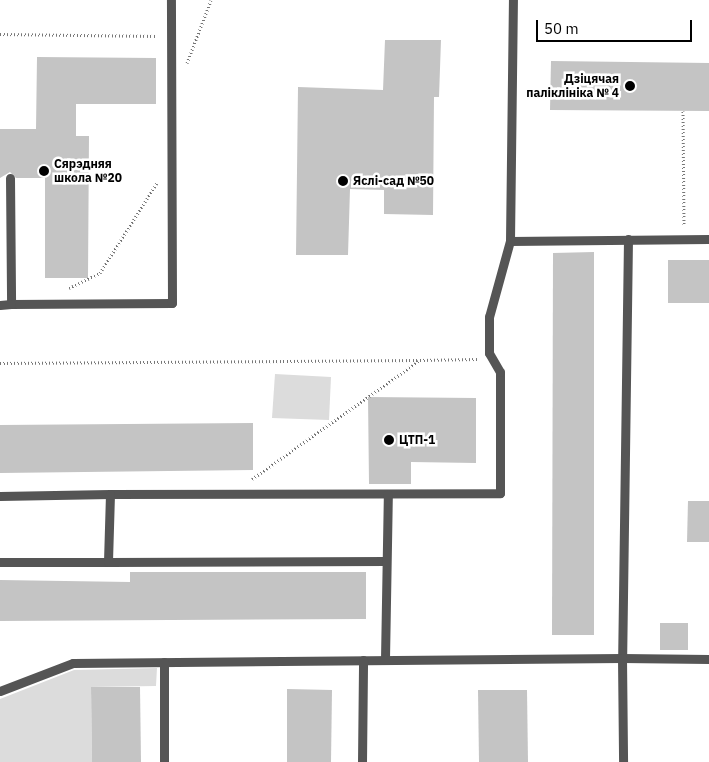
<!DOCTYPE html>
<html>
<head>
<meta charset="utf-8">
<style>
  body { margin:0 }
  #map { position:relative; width:709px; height:762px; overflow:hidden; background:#fff; font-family:"IBM Plex Sans",sans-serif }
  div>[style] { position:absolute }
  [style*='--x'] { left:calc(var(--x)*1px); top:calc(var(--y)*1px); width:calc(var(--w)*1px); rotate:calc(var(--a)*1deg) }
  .green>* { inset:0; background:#dcdcdc }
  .building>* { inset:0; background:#c4c4c4 }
  .path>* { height:3px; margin-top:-1.5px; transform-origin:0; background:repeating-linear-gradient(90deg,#777 0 1px,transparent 0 3.5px) }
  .service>* { height:9px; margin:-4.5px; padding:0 4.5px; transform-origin:4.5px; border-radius:4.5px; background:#555 }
  .dots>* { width:14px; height:14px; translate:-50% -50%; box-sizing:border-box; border:2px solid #fff; border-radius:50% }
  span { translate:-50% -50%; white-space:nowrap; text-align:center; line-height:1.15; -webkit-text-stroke:5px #fff; paint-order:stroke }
  .poi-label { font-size:12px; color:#000; font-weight:700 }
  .right { translate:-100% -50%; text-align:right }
  .left { translate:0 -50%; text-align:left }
  .scale { position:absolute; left:536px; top:20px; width:156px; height:22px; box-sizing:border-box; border:2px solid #000; border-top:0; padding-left:6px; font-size:15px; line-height:18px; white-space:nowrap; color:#000; -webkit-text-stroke:4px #fff; paint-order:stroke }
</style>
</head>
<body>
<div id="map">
  <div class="green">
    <div style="clip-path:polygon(275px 374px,331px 377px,329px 420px,272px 418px)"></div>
    <div style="clip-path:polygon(157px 668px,156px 686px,91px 687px,92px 762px,0 762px,0 699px,74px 670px)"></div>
  </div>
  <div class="building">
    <div style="clip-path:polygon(385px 40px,441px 40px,439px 97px,434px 97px,433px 215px,384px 214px,384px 190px,350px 189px,348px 255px,296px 255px,298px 87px,383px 90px)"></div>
    <div style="clip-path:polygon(37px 57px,156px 58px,156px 104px,76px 104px,76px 136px,89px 136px,88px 278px,45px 278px,45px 178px,16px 178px,10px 172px,0 178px,0 129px,36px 129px)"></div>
    <div style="clip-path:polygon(551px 61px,709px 63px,709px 111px,550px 110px)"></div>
    <div style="clip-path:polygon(594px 252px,594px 635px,552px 635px,553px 253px)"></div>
    <div style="clip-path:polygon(668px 260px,709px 260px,709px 303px,668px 303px)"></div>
    <div style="clip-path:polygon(368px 397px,476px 398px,476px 463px,411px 462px,411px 484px,369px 484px)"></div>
    <div style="clip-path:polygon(253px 423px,253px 470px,0 473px,0 425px)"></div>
    <div style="clip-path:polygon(688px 501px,709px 501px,709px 542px,687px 542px)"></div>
    <div style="clip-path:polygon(130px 572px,366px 572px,366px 619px,0 621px,0 580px,130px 582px)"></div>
    <div style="clip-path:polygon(660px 623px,688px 623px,688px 650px,660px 650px)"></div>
    <div style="clip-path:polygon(91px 687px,140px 687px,141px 762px,92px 762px)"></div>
    <div style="clip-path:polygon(287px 689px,332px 690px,331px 762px,287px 762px)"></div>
    <div style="clip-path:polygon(478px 690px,527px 690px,528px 762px,479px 762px)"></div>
  </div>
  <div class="path">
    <div style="--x:0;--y:34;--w:157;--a:0.7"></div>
    <div style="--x:187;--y:63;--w:67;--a:-69.1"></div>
    <div style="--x:683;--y:111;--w:115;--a:89.5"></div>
    <div style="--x:69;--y:288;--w:34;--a:-26"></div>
    <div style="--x:100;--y:273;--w:107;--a:-57.7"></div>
    <div style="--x:0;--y:363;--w:420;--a:-0.4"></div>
    <div style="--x:252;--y:479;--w:206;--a:-35.3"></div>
    <div style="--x:420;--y:360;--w:57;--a:-1"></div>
  </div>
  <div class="service">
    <div style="--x:10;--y:178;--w:126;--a:89.5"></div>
    <div style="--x:11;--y:304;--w:161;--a:-0.4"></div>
    <div style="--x:172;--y:303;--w:303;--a:-90.2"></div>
    <div style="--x:628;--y:239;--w:419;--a:90.8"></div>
    <div style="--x:622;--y:658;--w:87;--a:0.7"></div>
    <div style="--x:510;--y:241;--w:199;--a:-0.6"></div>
    <div style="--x:0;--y:305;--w:11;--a:-5"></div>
    <div style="--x:110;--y:494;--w:390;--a:-0.1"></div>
    <div style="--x:500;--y:493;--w:121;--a:-90"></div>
    <div style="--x:500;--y:372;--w:22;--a:-120"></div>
    <div style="--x:489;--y:353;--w:36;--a:-90"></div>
    <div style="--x:489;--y:317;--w:79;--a:-74.6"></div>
    <div style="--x:510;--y:241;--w:241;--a:-89.3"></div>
    <div style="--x:0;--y:496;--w:110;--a:-1"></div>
    <div style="--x:110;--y:494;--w:68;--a:91.7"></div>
    <div style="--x:108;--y:562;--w:108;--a:180"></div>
    <div style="--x:108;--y:562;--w:278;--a:-0.2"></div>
    <div style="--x:385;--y:659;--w:165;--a:-89"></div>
    <div style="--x:0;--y:691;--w:78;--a:-21"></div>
    <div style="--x:73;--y:663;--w:549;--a:-0.52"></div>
    <div style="--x:622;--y:658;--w:104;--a:89.4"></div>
    <div style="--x:164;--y:762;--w:100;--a:-90"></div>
    <div style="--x:362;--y:762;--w:102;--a:-89.4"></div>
  </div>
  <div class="dots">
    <div style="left:630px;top:86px;background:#000"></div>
    <div style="left:44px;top:171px;background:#000"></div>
    <div style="left:343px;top:181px;background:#000"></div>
    <div style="left:389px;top:440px;background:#000"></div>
  </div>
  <div class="poi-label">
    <span class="right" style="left:619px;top:86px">Дзіцячая<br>паліклініка № 4</span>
    <span class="left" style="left:54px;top:171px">Сярэдняя<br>школа №20</span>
    <span class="left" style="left:353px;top:181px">Яслі-сад №50</span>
    <span class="left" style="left:399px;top:440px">ЦТП-1</span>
  </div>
  <div class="scale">50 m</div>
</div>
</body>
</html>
